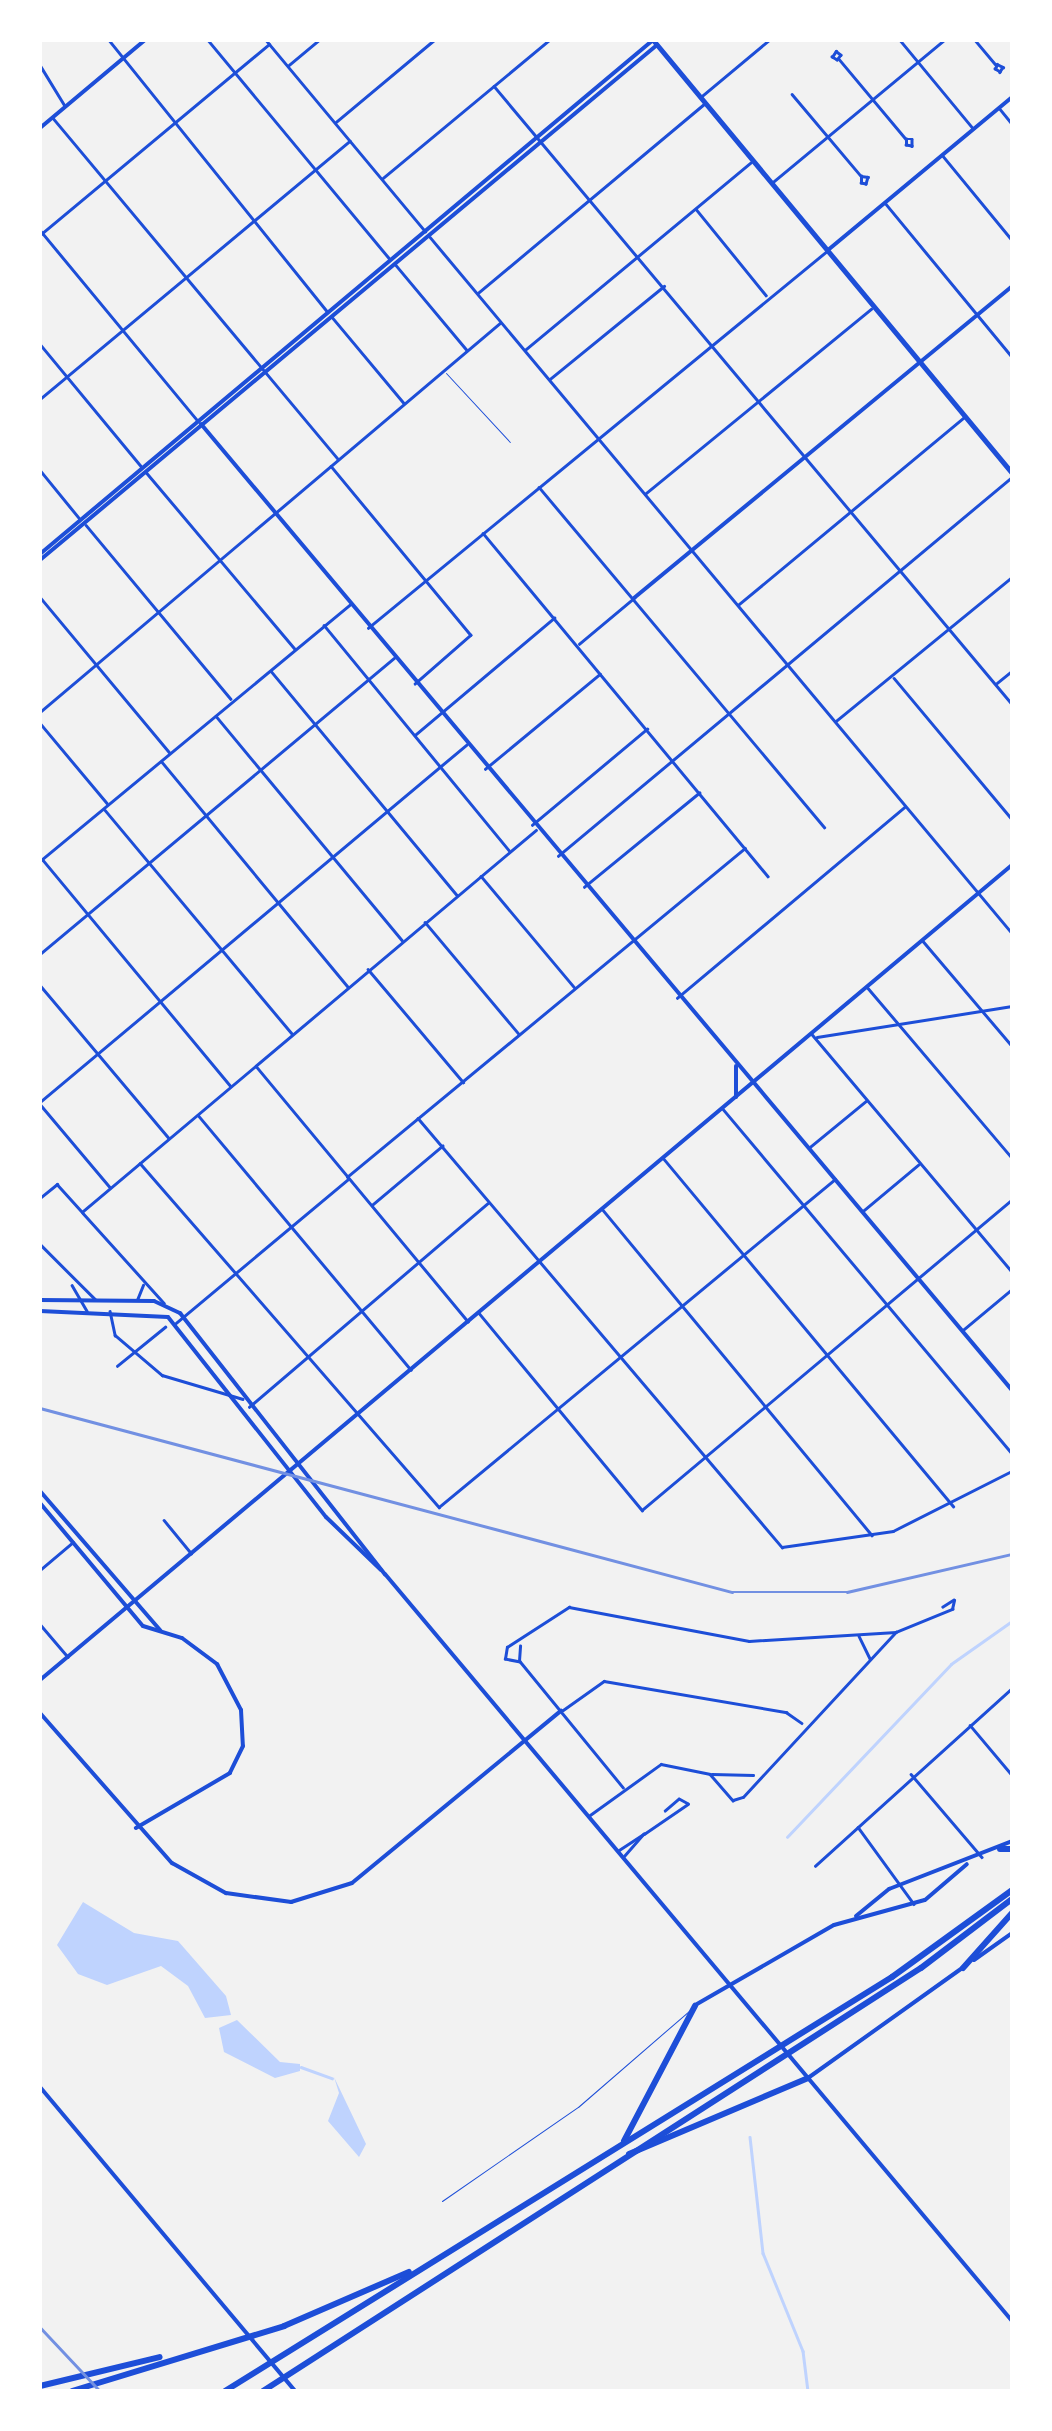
<!DOCTYPE html>
<html>
<head>
<meta charset="utf-8">
<style>
  body { margin:0 }
  #map { position:relative; width:1052px; height:2431px; overflow:hidden; background:#f2f2f2; font-family:Figtree,sans-serif }
  div>[style] { position:absolute }
  [style*='--x'] { left:calc(var(--x)*1px); top:calc(var(--y)*1px); width:calc(var(--w)*1px); rotate:calc(var(--a)*1deg) }
  .water>* { inset:0; background:#bfd3fe }
  .stream>* { height:2.5px; margin:-1.25px; padding:0 1.25px; transform-origin:1.25px; border-radius:1.25px; background:#bfd3fe }
  .service>* { height:1px; margin:-0.5px; padding:0 0.5px; transform-origin:0.5px; border-radius:0.5px; background:#1d4ed8 }
  .minor>* { height:2.5px; margin:-1.25px; padding:0 1.25px; transform-origin:1.25px; border-radius:1.25px; background:#1d4ed8 }
  .tertiary>* { height:4px; margin:-2px; padding:0 2px; transform-origin:2px; border-radius:2px; background:#1d4ed8 }
  .secondary>* { height:4px; margin:-2px; padding:0 2px; transform-origin:2px; border-radius:2px; background:#1d4ed8 }
  .primary>* { height:5px; margin:-2.5px; padding:0 2.5px; transform-origin:2.5px; border-radius:2.5px; background:#1d4ed8 }
  .motorway>* { height:6px; margin:-3px; padding:0 3px; transform-origin:3px; border-radius:3px; background:#1d4ed8 }
  .rail>* { height:2.5px; margin:-1.25px; padding:0 1.25px; transform-origin:1.25px; border-radius:1.25px; background:#7290e2 }
  span { translate:-50% -50%; white-space:nowrap; text-align:center; line-height:1.15; -webkit-text-stroke:8px #fff; paint-order:stroke }
  .frame { position:absolute; inset:0; border:42px solid #fff; pointer-events:none }
</style>
</head>
<body>
<div id="map">
  <div class="water">
    <div style="clip-path:polygon(83px 1902px,134px 1933px,178px 1941px,226px 1996px,231px 2015px,205px 2018px,188px 1986px,161px 1966px,107px 1985px,78px 1974px,57px 1945px)"></div>
    <div style="clip-path:polygon(237px 2020px,280px 2062px,300px 2064px,300px 2071px,275px 2078px,224px 2052px,219px 2028px)"></div>
    <div style="clip-path:polygon(334px 2077px,366px 2144px,359px 2157px,328px 2121px,339px 2093px)"></div>
  </div>
  <div class="stream">
    <div style="--x:787;--y:1837;--w:238;--a:-46.5"></div>
    <div style="--x:951;--y:1664;--w:75;--a:-35.2"></div>
    <div style="--x:301;--y:2067;--w:33;--a:20"></div>
    <div style="--x:750;--y:2137;--w:117;--a:83.6"></div>
    <div style="--x:763;--y:2253;--w:106;--a:67.8"></div>
    <div style="--x:803;--y:2351;--w:40;--a:82.9"></div>
  </div>
  <div class="service">
    <div style="--x:446;--y:373;--w:94;--a:47.2"></div>
    <div style="--x:442;--y:2201;--w:165;--a:-34.7"></div>
    <div style="--x:578;--y:2107;--w:147;--a:-40.9"></div>
  </div>
  <div class="minor">
    <div style="--x:109;--y:40;--w:348;--a:51.2"></div>
    <div style="--x:208;--y:40;--w:283;--a:50.3"></div>
    <div style="--x:266;--y:40;--w:249;--a:50.2"></div>
    <div style="--x:900;--y:40;--w:113;--a:50.4"></div>
    <div style="--x:975;--y:40;--w:33;--a:50"></div>
    <div style="--x:836;--y:51;--w:6;--a:39"></div>
    <div style="--x:841;--y:55;--w:6;--a:129"></div>
    <div style="--x:837;--y:60;--w:6;--a:-149"></div>
    <div style="--x:832;--y:57;--w:7;--a:-56"></div>
    <div style="--x:839;--y:59;--w:104;--a:50.1"></div>
    <div style="--x:997;--y:64;--w:7;--a:27"></div>
    <div style="--x:1003;--y:67;--w:6;--a:121"></div>
    <div style="--x:1000;--y:72;--w:6;--a:-149"></div>
    <div style="--x:995;--y:69;--w:5;--a:-68"></div>
    <div style="--x:40;--y:65;--w:48;--a:58.6"></div>
    <div style="--x:289;--y:65;--w:39;--a:-40"></div>
    <div style="--x:494;--y:86;--w:806;--a:50.03"></div>
    <div style="--x:792;--y:94;--w:107;--a:49.9"></div>
    <div style="--x:702;--y:96;--w:87;--a:-39.9"></div>
    <div style="--x:1000;--y:109;--w:19;--a:51"></div>
    <div style="--x:53;--y:118;--w:443;--a:50.1"></div>
    <div style="--x:336;--y:122;--w:128;--a:-39.9"></div>
    <div style="--x:906;--y:139;--w:6;--a:0"></div>
    <div style="--x:912;--y:139;--w:7;--a:90"></div>
    <div style="--x:912;--y:146;--w:6;--a:-171"></div>
    <div style="--x:906;--y:145;--w:6;--a:-90"></div>
    <div style="--x:943;--y:156;--w:109;--a:50.6"></div>
    <div style="--x:861;--y:176;--w:7;--a:8"></div>
    <div style="--x:868;--y:177;--w:7;--a:106"></div>
    <div style="--x:866;--y:184;--w:5;--a:-169"></div>
    <div style="--x:861;--y:183;--w:7;--a:-90"></div>
    <div style="--x:383;--y:178;--w:216;--a:-39.7"></div>
    <div style="--x:773;--y:182;--w:222;--a:-39.7"></div>
    <div style="--x:886;--y:204;--w:198;--a:50.5"></div>
    <div style="--x:696;--y:209;--w:111;--a:50.9"></div>
    <div style="--x:40;--y:230;--w:248;--a:50.4"></div>
    <div style="--x:40;--y:235;--w:298;--a:-39.8"></div>
    <div style="--x:430;--y:237;--w:907;--a:50.1"></div>
    <div style="--x:395;--y:264;--w:112;--a:50.1"></div>
    <div style="--x:478;--y:293;--w:296;--a:-39.9"></div>
    <div style="--x:332;--y:317;--w:112;--a:50.1"></div>
    <div style="--x:40;--y:344;--w:158;--a:50.4"></div>
    <div style="--x:525;--y:350;--w:293;--a:-39.7"></div>
    <div style="--x:550;--y:379;--w:147;--a:-39.2"></div>
    <div style="--x:40;--y:399;--w:403;--a:-39.8"></div>
    <div style="--x:331;--y:466;--w:219;--a:50.4"></div>
    <div style="--x:471;--y:635;--w:74;--a:138.8"></div>
    <div style="--x:40;--y:470;--w:63;--a:50.8"></div>
    <div style="--x:146;--y:472;--w:231;--a:49.9"></div>
    <div style="--x:539;--y:487;--w:444;--a:50"></div>
    <div style="--x:645;--y:494;--w:292;--a:-39.3"></div>
    <div style="--x:86;--y:525;--w:226;--a:50.2"></div>
    <div style="--x:483;--y:533;--w:446;--a:50.3"></div>
    <div style="--x:40;--y:597;--w:202;--a:50.2"></div>
    <div style="--x:738;--y:605;--w:293;--a:-39.7"></div>
    <div style="--x:324;--y:625;--w:291;--a:50.6"></div>
    <div style="--x:368;--y:628;--w:594;--a:-39.4"></div>
    <div style="--x:579;--y:644;--w:72;--a:-39.9"></div>
    <div style="--x:271;--y:671;--w:291;--a:50.3"></div>
    <div style="--x:894;--y:678;--w:184;--a:50.1"></div>
    <div style="--x:997;--y:683;--w:19;--a:-39"></div>
    <div style="--x:40;--y:712;--w:602;--a:-40.22"></div>
    <div style="--x:216;--y:716;--w:291;--a:50.3"></div>
    <div style="--x:836;--y:721;--w:227;--a:-39.3"></div>
    <div style="--x:40;--y:723;--w:104;--a:50.1"></div>
    <div style="--x:415;--y:735;--w:182;--a:-40.1"></div>
    <div style="--x:162;--y:762;--w:291;--a:50.4"></div>
    <div style="--x:485;--y:769;--w:149;--a:-39.6"></div>
    <div style="--x:105;--y:810;--w:292;--a:50.1"></div>
    <div style="--x:532;--y:825;--w:150;--a:-39.9"></div>
    <div style="--x:558;--y:856;--w:591;--a:-39.86"></div>
    <div style="--x:43;--y:860;--w:293;--a:50.3"></div>
    <div style="--x:40;--y:861;--w:402;--a:-39.6"></div>
    <div style="--x:481;--y:876;--w:145;--a:50"></div>
    <div style="--x:584;--y:887;--w:149;--a:-39.3"></div>
    <div style="--x:425;--y:922;--w:146;--a:50"></div>
    <div style="--x:923;--y:941;--w:138;--a:49.7"></div>
    <div style="--x:40;--y:954;--w:461;--a:-39.9"></div>
    <div style="--x:368;--y:969;--w:148;--a:49.9"></div>
    <div style="--x:40;--y:985;--w:199;--a:49.9"></div>
    <div style="--x:868;--y:988;--w:223;--a:49.7"></div>
    <div style="--x:677;--y:998;--w:297;--a:-40"></div>
    <div style="--x:811;--y:1033;--w:312;--a:49.9"></div>
    <div style="--x:817;--y:1037;--w:197;--a:-9"></div>
    <div style="--x:256;--y:1066;--w:332;--a:50.3"></div>
    <div style="--x:40;--y:1102;--w:556;--a:-39.96"></div>
    <div style="--x:40;--y:1104;--w:109;--a:49.9"></div>
    <div style="--x:723;--y:1109;--w:450;--a:50"></div>
    <div style="--x:198;--y:1115;--w:332;--a:50.1"></div>
    <div style="--x:418;--y:1118;--w:563;--a:49.69"></div>
    <div style="--x:782;--y:1547;--w:112;--a:-8.2"></div>
    <div style="--x:893;--y:1531;--w:133;--a:-26.8"></div>
    <div style="--x:810;--y:1147;--w:72;--a:-39.4"></div>
    <div style="--x:664;--y:1159;--w:452;--a:50.2"></div>
    <div style="--x:140;--y:1163;--w:456;--a:49"></div>
    <div style="--x:439;--y:1507;--w:514;--a:-39.63"></div>
    <div style="--x:347;--y:1177;--w:516;--a:-39.58"></div>
    <div style="--x:40;--y:1198;--w:22;--a:-39"></div>
    <div style="--x:57;--y:1184;--w:38;--a:48"></div>
    <div style="--x:82;--y:1212;--w:593;--a:-40.08"></div>
    <div style="--x:372;--y:1205;--w:92;--a:-40.1"></div>
    <div style="--x:603;--y:1210;--w:422;--a:50.4"></div>
    <div style="--x:863;--y:1211;--w:72;--a:-39.9"></div>
    <div style="--x:83;--y:1213;--w:121;--a:48"></div>
    <div style="--x:40;--y:1244;--w:78;--a:45"></div>
    <div style="--x:72;--y:1285;--w:30;--a:60"></div>
    <div style="--x:137;--y:1300;--w:16;--a:-68"></div>
    <div style="--x:110;--y:1311;--w:25;--a:78"></div>
    <div style="--x:115;--y:1335;--w:62;--a:40.4"></div>
    <div style="--x:162;--y:1375;--w:84;--a:16.5"></div>
    <div style="--x:479;--y:1313;--w:256;--a:50.4"></div>
    <div style="--x:642;--y:1510;--w:483;--a:-40"></div>
    <div style="--x:176;--y:1323;--w:223;--a:-39.9"></div>
    <div style="--x:963;--y:1330;--w:64;--a:-39.9"></div>
    <div style="--x:117;--y:1366;--w:62;--a:-39.1"></div>
    <div style="--x:249;--y:1407;--w:313;--a:-40.5"></div>
    <div style="--x:164;--y:1520;--w:43;--a:50.7"></div>
    <div style="--x:40;--y:1570;--w:43;--a:-40.3"></div>
    <div style="--x:40;--y:1624;--w:43;--a:49.7"></div>
    <div style="--x:859;--y:1636;--w:25;--a:64"></div>
    <div style="--x:519;--y:1661;--w:15;--a:-86"></div>
    <div style="--x:563;--y:1710;--w:50;--a:-35.3"></div>
    <div style="--x:604;--y:1681;--w:185;--a:9.7"></div>
    <div style="--x:786;--y:1712;--w:19;--a:35"></div>
    <div style="--x:970;--y:1725;--w:65;--a:50"></div>
    <div style="--x:712;--y:1774;--w:41;--a:1.4"></div>
    <div style="--x:911;--y:1774;--w:109;--a:49.5"></div>
    <div style="--x:623;--y:1788;--w:163;--a:-129.3"></div>
    <div style="--x:520;--y:1662;--w:15;--a:-169"></div>
    <div style="--x:505;--y:1659;--w:12;--a:-81"></div>
    <div style="--x:507;--y:1647;--w:74;--a:-32.8"></div>
    <div style="--x:569;--y:1607;--w:183;--a:10.7"></div>
    <div style="--x:749;--y:1641;--w:147;--a:-3.5"></div>
    <div style="--x:590;--y:1815;--w:87;--a:-35.7"></div>
    <div style="--x:661;--y:1764;--w:50;--a:11.5"></div>
    <div style="--x:710;--y:1774;--w:35;--a:49"></div>
    <div style="--x:733;--y:1800;--w:10;--a:-17"></div>
    <div style="--x:743;--y:1797;--w:225;--a:-47.2"></div>
    <div style="--x:896;--y:1632;--w:61;--a:-22.3"></div>
    <div style="--x:952;--y:1609;--w:9;--a:-77"></div>
    <div style="--x:954;--y:1600;--w:13;--a:148"></div>
    <div style="--x:858;--y:1827;--w:95;--a:54"></div>
    <div style="--x:644;--y:1834;--w:53;--a:-34.3"></div>
    <div style="--x:688;--y:1804;--w:10;--a:-151"></div>
    <div style="--x:679;--y:1799;--w:18;--a:139"></div>
    <div style="--x:619;--y:1850;--w:30;--a:-33"></div>
    <div style="--x:644;--y:1834;--w:29;--a:131"></div>
    <div style="--x:815;--y:1866;--w:266;--a:-42.1"></div>
  </div>
  <div class="tertiary">
    <div style="--x:40;--y:128;--w:137;--a:-40"></div>
    <div style="--x:828;--y:250;--w:239;--a:-39.7"></div>
    <div style="--x:201;--y:424;--w:1261;--a:49.99"></div>
    <div style="--x:634;--y:598;--w:490;--a:-39.5"></div>
    <div style="--x:40;--y:1491;--w:184;--a:49.2"></div>
    <div style="--x:40;--y:1503;--w:160;--a:50.1"></div>
    <div style="--x:143;--y:1626;--w:41;--a:17.1"></div>
    <div style="--x:182;--y:1638;--w:44;--a:36.6"></div>
    <div style="--x:217;--y:1664;--w:52;--a:62.4"></div>
    <div style="--x:241;--y:1710;--w:36;--a:87"></div>
    <div style="--x:243;--y:1746;--w:30;--a:116"></div>
    <div style="--x:230;--y:1773;--w:109;--a:149.7"></div>
    <div style="--x:40;--y:1713;--w:200;--a:48.7"></div>
    <div style="--x:172;--y:1863;--w:62;--a:29.1"></div>
    <div style="--x:226;--y:1893;--w:66;--a:7.9"></div>
    <div style="--x:291;--y:1902;--w:64;--a:-17.3"></div>
    <div style="--x:352;--y:1883;--w:271;--a:-39.5"></div>
    <div style="--x:40;--y:2087;--w:397;--a:50"></div>
  </div>
  <div class="secondary">
    <div style="--x:40;--y:554;--w:800;--a:-39.98"></div>
    <div style="--x:40;--y:560;--w:804;--a:-39.85"></div>
    <div style="--x:736;--y:1097;--w:31;--a:-90"></div>
    <div style="--x:40;--y:1300;--w:114;--a:0.5"></div>
    <div style="--x:154;--y:1301;--w:29;--a:25"></div>
    <div style="--x:180;--y:1313;--w:332;--a:51.9"></div>
    <div style="--x:385;--y:1574;--w:975;--a:49.99"></div>
    <div style="--x:40;--y:1311;--w:128;--a:2.7"></div>
    <div style="--x:168;--y:1317;--w:255;--a:51.7"></div>
    <div style="--x:326;--y:1517;--w:76;--a:43.9"></div>
    <div style="--x:40;--y:1680;--w:1268;--a:-39.98"></div>
    <div style="--x:856;--y:1916;--w:43;--a:-39.3"></div>
    <div style="--x:889;--y:1889;--w:132;--a:-21.3"></div>
    <div style="--x:974;--y:1960;--w:47;--a:-35.4"></div>
    <div style="--x:697;--y:2004;--w:158;--a:-30"></div>
    <div style="--x:834;--y:1925;--w:94;--a:-15.4"></div>
    <div style="--x:925;--y:1900;--w:55;--a:-40.6"></div>
    <div style="--x:808;--y:2078;--w:189;--a:-35.5"></div>
  </div>
  <div class="primary">
    <div style="--x:653;--y:40;--w:562;--a:50.34"></div>
  </div>
  <div class="motorway">
    <div style="--x:1000;--y:1849;--w:12;--a:0"></div>
    <div style="--x:963;--y:1968;--w:74;--a:-48.3"></div>
    <div style="--x:624;--y:2141;--w:153;--a:-62.3"></div>
    <div style="--x:629;--y:2154;--w:194;--a:-23"></div>
    <div style="--x:40;--y:2386;--w:123;--a:-13.6"></div>
    <div style="--x:72;--y:2391;--w:222;--a:-17"></div>
    <div style="--x:284;--y:2326;--w:136;--a:-23.4"></div>
    <div style="--x:225;--y:2391;--w:785;--a:-31.83"></div>
    <div style="--x:892;--y:1977;--w:148;--a:-35.9"></div>
    <div style="--x:263;--y:2391;--w:782;--a:-32.74"></div>
    <div style="--x:921;--y:1968;--w:114;--a:-37.2"></div>
  </div>
  <div class="rail">
    <div style="--x:40;--y:1408;--w:716;--a:14.89"></div>
    <div style="--x:732;--y:1592;--w:115;--a:0"></div>
    <div style="--x:847;--y:1592;--w:169;--a:-13"></div>
    <div style="--x:40;--y:2327;--w:88;--a:46.8"></div>
  </div>
  <div class="frame"></div>
</div>
</body>
</html>
